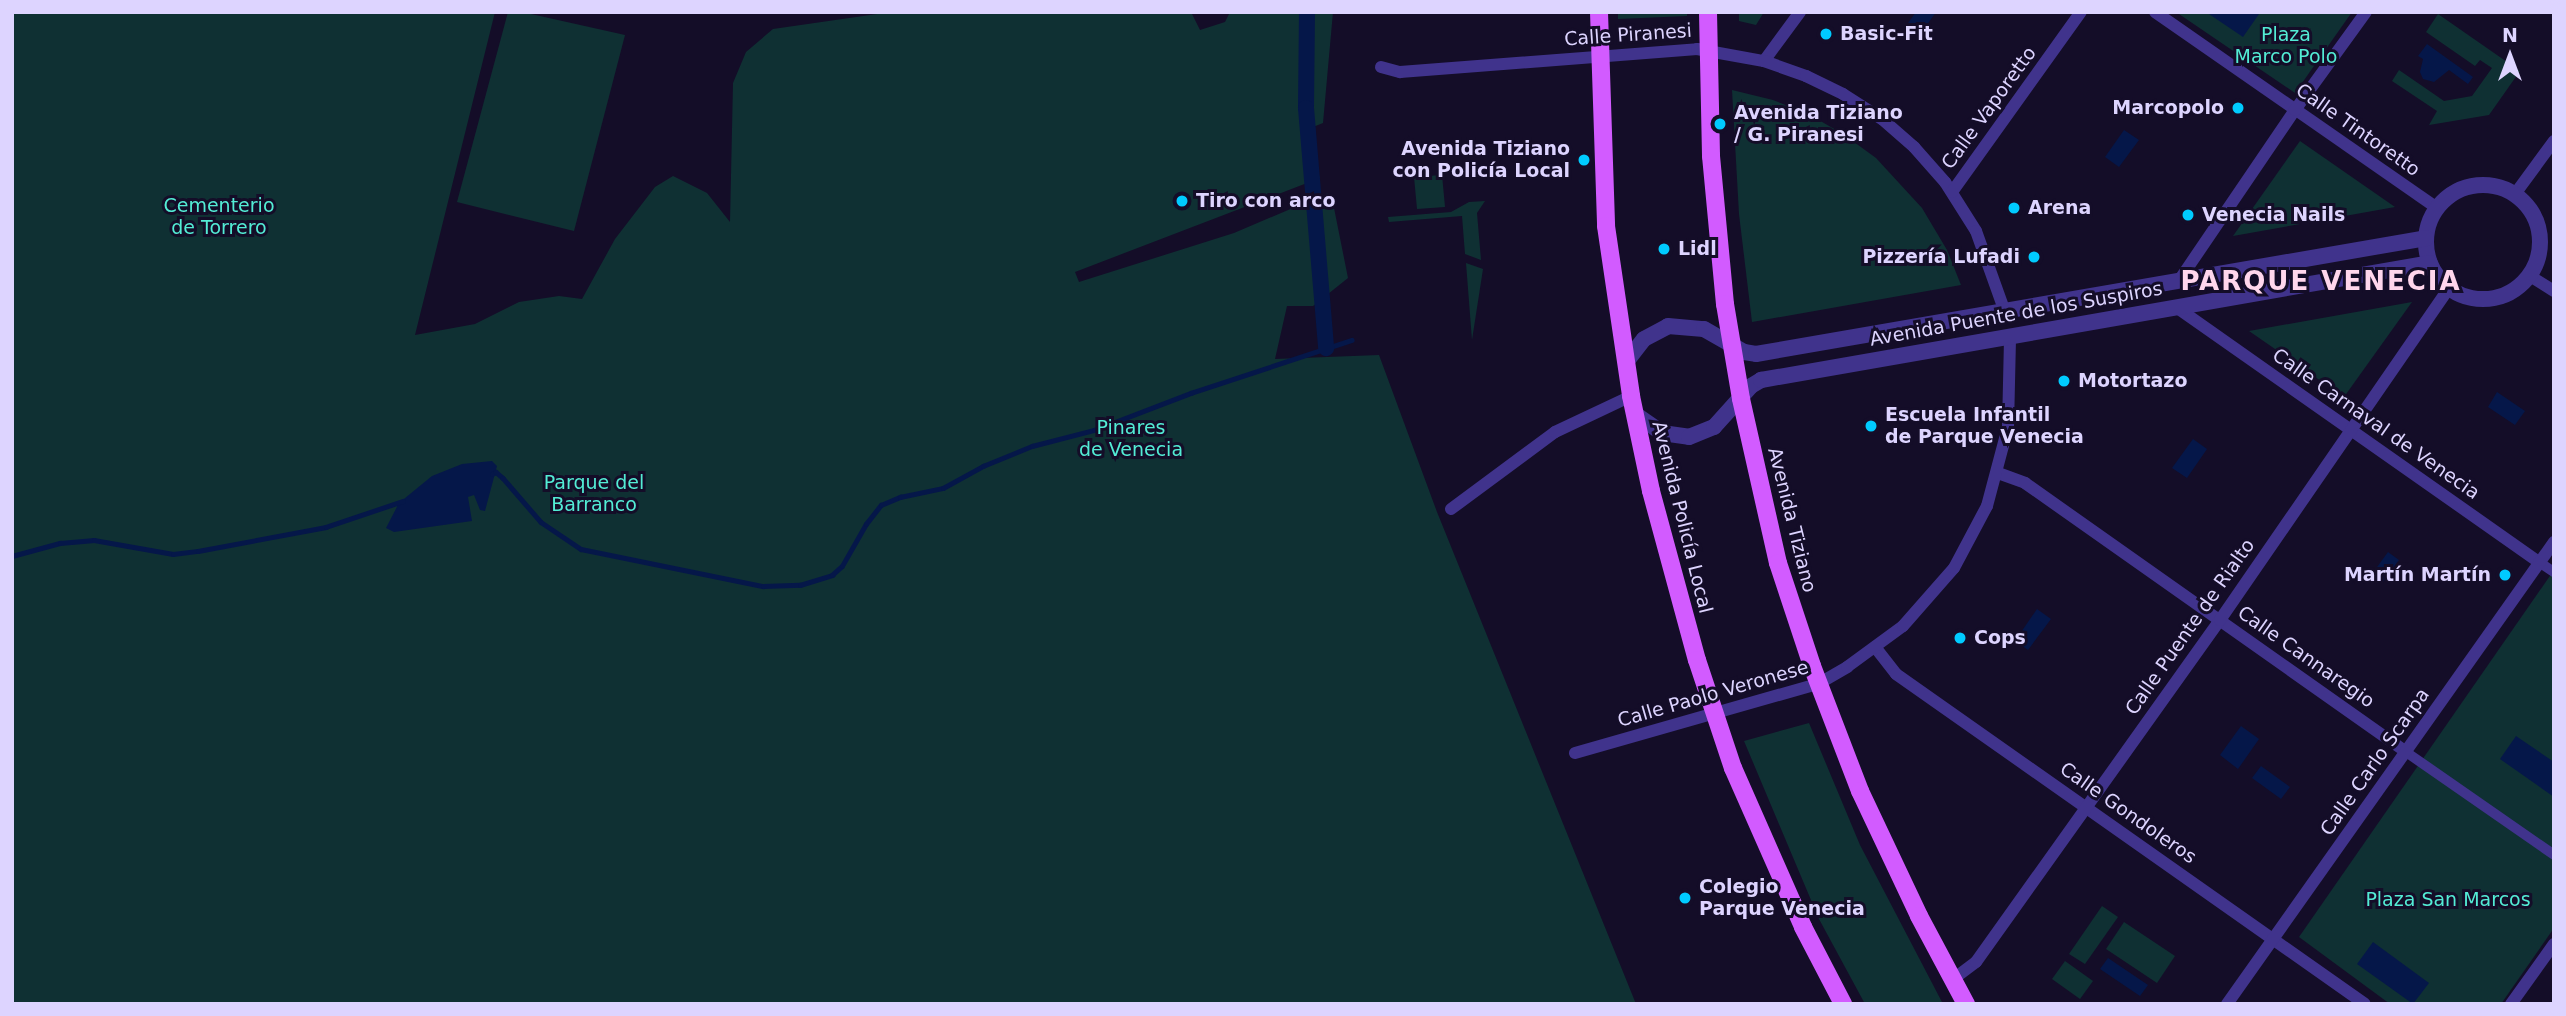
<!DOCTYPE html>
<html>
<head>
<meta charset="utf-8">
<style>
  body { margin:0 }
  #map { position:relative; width:2566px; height:1016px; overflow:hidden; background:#140d28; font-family:"DejaVu Sans",sans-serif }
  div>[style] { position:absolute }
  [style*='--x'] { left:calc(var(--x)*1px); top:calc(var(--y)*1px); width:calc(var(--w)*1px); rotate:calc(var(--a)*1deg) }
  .green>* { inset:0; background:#0f3033 }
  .water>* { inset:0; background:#051749 }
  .stream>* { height:4.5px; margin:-2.25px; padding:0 2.25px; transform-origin:2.25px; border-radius:2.25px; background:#051749 }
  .canal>* { height:16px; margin:-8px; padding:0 8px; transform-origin:8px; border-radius:8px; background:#051749 }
  .pedestrian>* { height:10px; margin:-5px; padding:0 5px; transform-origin:5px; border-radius:5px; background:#40338c }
  .minor>* { height:12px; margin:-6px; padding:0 6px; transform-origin:6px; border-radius:6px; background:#40338c }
  .tertiary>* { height:16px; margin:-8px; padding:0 8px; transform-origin:8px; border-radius:8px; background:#40338c }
  .tertiary>.ring { margin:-8px; padding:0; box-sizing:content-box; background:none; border:16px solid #40338c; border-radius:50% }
  .primary>* { height:18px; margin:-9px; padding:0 9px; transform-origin:9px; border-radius:9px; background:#d25bff }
  .dots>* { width:19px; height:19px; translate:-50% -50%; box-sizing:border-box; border:4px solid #140d28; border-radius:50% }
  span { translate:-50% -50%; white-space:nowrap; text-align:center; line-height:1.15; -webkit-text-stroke:6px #140d28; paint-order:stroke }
  .poi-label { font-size:19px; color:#ddd4ff; font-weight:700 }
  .left { translate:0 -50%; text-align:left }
  .right { translate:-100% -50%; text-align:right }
  .street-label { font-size:19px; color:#ddd4ff }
  .park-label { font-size:19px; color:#53ecd5 }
  .district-label { font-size:26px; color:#ffd6ec; font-weight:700; letter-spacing:2px }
  .frame { position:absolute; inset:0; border:14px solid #ddd4ff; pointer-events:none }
  .north { position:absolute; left:2475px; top:21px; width:70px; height:70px; -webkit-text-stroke:5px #140d28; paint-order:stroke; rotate:0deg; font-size:19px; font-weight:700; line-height:28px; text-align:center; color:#ddd4ff }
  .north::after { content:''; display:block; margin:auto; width:24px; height:32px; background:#ddd4ff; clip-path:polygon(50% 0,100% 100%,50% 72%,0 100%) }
</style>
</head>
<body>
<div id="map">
  <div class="green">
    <div style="clip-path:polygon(12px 12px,495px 12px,415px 335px,475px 324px,519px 302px,559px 296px,582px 299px,615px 239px,655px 187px,673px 176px,707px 193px,730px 222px,733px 83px,746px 52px,773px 29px,891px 12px,1191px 12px,1200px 30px,1225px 22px,1230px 12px,1333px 12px,1323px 123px,1303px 131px,1320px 178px,1075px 272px,1079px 282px,1234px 233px,1328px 193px,1333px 203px,1348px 278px,1313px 306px,1287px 306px,1275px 359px,1379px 355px,1437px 512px,1636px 1004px,12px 1004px)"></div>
    <div style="clip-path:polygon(508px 12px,522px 12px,625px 35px,574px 231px,457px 202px)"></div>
    <div style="clip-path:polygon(1618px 12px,1687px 12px,1687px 16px,1618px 19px)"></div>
    <div style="clip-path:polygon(1739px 12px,1764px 12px,1756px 25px,1739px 21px)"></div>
    <div style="clip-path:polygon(2176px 12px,2352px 12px,2295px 93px)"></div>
    <div style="clip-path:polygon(2438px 14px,2520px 71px,2489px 115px,2429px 125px,2437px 111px,2392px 81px,2399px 70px,2444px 101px,2472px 96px,2492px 68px,2480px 60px,2475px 66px,2426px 32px)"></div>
    <div style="clip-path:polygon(1732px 90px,1773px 100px,1810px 115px,1843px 134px,1876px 158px,1922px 208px,1947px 250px,1961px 285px,1752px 322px,1739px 214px)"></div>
    <div style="clip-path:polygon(2300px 141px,2395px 207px,2233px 236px)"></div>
    <div style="clip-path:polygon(1442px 175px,1445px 207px,1417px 209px,1414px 177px)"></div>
    <div style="clip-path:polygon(1485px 201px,1477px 213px,1481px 260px,1465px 254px,1462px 216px,1389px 222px,1388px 217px,1451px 212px,1469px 202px)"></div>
    <div style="clip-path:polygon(1466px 263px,1483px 269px,1472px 340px)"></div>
    <div style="clip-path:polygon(2412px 302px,2344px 397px,2249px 331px)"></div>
    <div style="clip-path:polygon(2554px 570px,2554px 928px,2501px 1004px,2390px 1004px,2299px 937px)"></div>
    <div style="clip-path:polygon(1809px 723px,1860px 845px,1943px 1004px,1865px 1004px,1819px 919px,1744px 741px)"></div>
    <div style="clip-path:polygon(2102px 906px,2118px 917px,2085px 964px,2069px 954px)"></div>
    <div style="clip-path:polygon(2124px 922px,2175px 956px,2157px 983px,2106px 949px)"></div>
    <div style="clip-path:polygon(2065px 961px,2093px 981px,2080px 999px,2052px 979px)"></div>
  </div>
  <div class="water">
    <div style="clip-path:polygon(1916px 12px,1936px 12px,1922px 32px,1908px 23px)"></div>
    <div style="clip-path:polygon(2206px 12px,2257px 12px,2259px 14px,2243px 37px)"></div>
    <div style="clip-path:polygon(2427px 44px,2473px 77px,2468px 84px,2449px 70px,2434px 82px,2423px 79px,2420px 72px,2423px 59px,2418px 56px)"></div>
    <div style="clip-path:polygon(2124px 130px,2139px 140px,2119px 167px,2105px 157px)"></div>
    <div style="clip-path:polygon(2497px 392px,2525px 411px,2515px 425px,2488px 407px)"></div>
    <div style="clip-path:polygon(2193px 439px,2207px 449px,2187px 478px,2172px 468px)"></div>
    <div style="clip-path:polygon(492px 461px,497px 466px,485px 511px,480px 510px,474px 495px,468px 497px,472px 521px,394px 532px,386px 528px,399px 503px,432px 476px,462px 464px)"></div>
    <div style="clip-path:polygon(2388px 552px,2399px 560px,2383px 582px,2372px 574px)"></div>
    <div style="clip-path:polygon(2037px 609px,2051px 619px,2028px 650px,2015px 641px)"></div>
    <div style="clip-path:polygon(2241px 726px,2259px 739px,2238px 769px,2220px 755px)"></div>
    <div style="clip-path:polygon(2516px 736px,2554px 762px,2554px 797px,2500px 759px)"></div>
    <div style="clip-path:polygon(2261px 766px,2290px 787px,2281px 799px,2252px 778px)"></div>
    <div style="clip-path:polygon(2373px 942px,2429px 983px,2413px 1004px,2357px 964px)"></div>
    <div style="clip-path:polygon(2108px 958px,2148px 985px,2140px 996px,2100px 969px)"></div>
  </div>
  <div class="stream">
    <div style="--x:492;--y:474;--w:4;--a:-27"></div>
    <div style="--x:496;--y:472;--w:9;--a:41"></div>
    <div style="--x:503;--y:478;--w:58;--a:49.2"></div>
    <div style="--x:541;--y:522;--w:48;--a:34"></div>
    <div style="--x:581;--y:549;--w:186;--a:11.5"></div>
    <div style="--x:763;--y:586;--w:37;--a:-2"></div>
    <div style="--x:800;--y:585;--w:34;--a:-17"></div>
    <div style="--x:832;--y:575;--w:13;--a:-42"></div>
    <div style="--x:842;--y:566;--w:48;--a:-60.3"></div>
    <div style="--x:866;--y:524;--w:24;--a:-52"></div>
    <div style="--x:881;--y:505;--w:21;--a:-23"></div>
    <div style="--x:900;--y:497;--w:44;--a:-11.8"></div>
    <div style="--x:943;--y:488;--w:46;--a:-28.8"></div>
    <div style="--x:983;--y:466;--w:53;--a:-22.2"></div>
    <div style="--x:1032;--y:446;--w:64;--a:-14.5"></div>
    <div style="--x:1094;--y:430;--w:104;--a:-20.9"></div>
    <div style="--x:1191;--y:393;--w:169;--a:-18.3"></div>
    <div style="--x:12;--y:556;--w:50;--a:-15.2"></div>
    <div style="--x:60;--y:543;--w:34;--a:-5"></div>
    <div style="--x:94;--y:540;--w:80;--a:10"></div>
    <div style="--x:173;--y:554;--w:25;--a:-7"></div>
    <div style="--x:198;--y:551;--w:130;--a:-10.6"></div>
    <div style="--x:326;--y:527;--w:81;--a:-18.7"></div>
  </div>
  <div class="canal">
    <div style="--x:1307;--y:12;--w:96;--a:90.6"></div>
    <div style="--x:1306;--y:108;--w:241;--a:85.2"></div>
  </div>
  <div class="pedestrian">
    <div style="--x:2539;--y:562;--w:18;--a:34"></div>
    <div style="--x:2406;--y:752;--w:180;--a:34.8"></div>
  </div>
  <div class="minor">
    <div style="--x:2155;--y:12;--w:343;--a:34.8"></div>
    <div style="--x:1764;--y:61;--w:61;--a:-53.7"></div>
    <div style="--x:1381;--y:67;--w:20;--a:15"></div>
    <div style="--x:1400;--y:72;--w:298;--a:-4.4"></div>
    <div style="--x:1697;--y:49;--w:68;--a:10.2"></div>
    <div style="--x:1764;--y:61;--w:45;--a:19.7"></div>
    <div style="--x:1806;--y:76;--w:41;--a:25.9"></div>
    <div style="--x:1843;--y:94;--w:46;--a:32.7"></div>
    <div style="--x:1882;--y:119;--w:43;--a:41.2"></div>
    <div style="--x:1914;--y:147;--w:47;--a:48.5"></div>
    <div style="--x:1945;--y:182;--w:58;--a:57.7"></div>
    <div style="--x:1976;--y:231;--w:86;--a:70.3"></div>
    <div style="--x:1952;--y:192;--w:221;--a:-54.4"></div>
    <div style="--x:2515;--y:194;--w:66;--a:-53.7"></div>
    <div style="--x:2530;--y:276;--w:28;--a:32"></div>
    <div style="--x:2178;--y:282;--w:208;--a:-55.8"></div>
    <div style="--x:2295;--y:110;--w:121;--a:-54.1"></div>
    <div style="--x:2176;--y:307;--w:444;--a:35.1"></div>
    <div style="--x:1998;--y:473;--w:29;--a:20"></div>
    <div style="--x:2025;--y:483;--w:466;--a:35.2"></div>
    <div style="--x:1451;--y:509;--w:129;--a:-36.5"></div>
    <div style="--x:1555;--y:432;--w:84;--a:-25.3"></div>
    <div style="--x:1875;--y:647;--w:34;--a:52"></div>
    <div style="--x:1896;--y:674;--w:573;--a:35.13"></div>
    <div style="--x:1575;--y:753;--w:253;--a:-15.9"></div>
    <div style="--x:1818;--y:684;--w:34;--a:-30"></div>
    <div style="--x:1847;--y:667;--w:69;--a:-36.2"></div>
    <div style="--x:1903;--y:626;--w:77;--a:-48.7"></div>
    <div style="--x:1954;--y:568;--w:70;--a:-62"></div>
    <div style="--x:1987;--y:506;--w:82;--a:-75.1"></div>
    <div style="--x:2008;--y:427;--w:91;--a:-88.7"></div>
    <div style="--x:1952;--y:980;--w:30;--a:-37"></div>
    <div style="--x:1976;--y:962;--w:420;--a:-54.5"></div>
    <div style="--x:2220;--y:620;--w:403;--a:-55.4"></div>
    <div style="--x:2227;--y:1004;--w:566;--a:-54.71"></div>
    <div style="--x:2511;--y:1004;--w:74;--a:-54.4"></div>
  </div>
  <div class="tertiary">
    <div class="ring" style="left:2426px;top:185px;width:98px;height:98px"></div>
    <div style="--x:1626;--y:362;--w:29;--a:-52"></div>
    <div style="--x:1644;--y:339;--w:27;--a:-28"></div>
    <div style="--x:1668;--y:326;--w:36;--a:5"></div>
    <div style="--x:1704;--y:329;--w:46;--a:29.9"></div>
    <div style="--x:1744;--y:352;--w:12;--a:9"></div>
    <div style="--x:1756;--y:354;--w:680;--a:-9.82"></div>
    <div style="--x:1635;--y:414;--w:33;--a:35"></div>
    <div style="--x:1662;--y:433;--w:27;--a:8"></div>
    <div style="--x:1689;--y:437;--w:27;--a:-22"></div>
    <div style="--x:1714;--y:427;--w:55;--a:-47.9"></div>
    <div style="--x:1751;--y:386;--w:12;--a:-31"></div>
    <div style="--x:1761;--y:380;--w:679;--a:-9.92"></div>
  </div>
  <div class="primary">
    <div style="--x:1599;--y:12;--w:214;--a:88.1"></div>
    <div style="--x:1606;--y:226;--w:172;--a:81.6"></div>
    <div style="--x:1631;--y:396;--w:97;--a:78.1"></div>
    <div style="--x:1651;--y:491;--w:175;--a:74.8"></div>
    <div style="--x:1697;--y:660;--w:114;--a:71.6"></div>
    <div style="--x:1733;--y:768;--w:174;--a:66.2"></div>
    <div style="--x:1803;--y:927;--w:87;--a:62.5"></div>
    <div style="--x:1708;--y:12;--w:144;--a:88.8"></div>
    <div style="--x:1711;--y:156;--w:149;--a:84.6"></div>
    <div style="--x:1725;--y:304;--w:96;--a:80.4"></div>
    <div style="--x:1741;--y:399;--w:168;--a:77.3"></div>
    <div style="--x:1778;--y:563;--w:108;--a:71.7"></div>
    <div style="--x:1812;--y:666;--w:134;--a:69"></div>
    <div style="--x:1860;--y:791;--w:138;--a:64.7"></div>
    <div style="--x:1919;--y:916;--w:100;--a:61.9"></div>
  </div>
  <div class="dots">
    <div style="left:1826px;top:34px;background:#00cbff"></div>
    <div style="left:2238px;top:108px;background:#00cbff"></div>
    <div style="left:1720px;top:124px;background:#00cbff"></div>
    <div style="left:1584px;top:160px;background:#00cbff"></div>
    <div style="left:1182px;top:201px;background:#00cbff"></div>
    <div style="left:2014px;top:208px;background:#00cbff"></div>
    <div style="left:2188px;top:215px;background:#00cbff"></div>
    <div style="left:1664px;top:249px;background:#00cbff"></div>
    <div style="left:2034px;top:257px;background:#00cbff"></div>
    <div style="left:2064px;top:381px;background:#00cbff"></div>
    <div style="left:1871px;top:426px;background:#00cbff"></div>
    <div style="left:2505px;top:575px;background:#00cbff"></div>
    <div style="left:1960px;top:638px;background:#00cbff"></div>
    <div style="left:1685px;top:898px;background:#00cbff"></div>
  </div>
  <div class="poi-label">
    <span class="left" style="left:1840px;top:34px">Basic-Fit</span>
    <span class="right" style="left:2224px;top:108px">Marcopolo</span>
    <span class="left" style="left:1734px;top:124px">Avenida Tiziano<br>/ G. Piranesi</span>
    <span class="right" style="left:1570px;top:160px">Avenida Tiziano<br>con Policía Local</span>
    <span class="left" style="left:1196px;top:201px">Tiro con arco</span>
    <span class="left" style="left:2028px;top:208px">Arena</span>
    <span class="left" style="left:2202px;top:215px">Venecia Nails</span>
    <span class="left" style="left:1678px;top:249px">Lidl</span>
    <span class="right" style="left:2020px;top:257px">Pizzería Lufadi</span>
    <span class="left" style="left:2078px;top:381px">Motortazo</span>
    <span class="left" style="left:1885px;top:426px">Escuela Infantil<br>de Parque Venecia</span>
    <span class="right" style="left:2491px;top:575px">Martín Martín</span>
    <span class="left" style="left:1974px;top:638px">Cops</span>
    <span class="left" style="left:1699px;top:898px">Colegio<br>Parque Venecia</span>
  </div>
  <div class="street-label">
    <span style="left:1628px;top:35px;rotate:-4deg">Calle Piranesi</span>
    <span style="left:1989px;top:108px;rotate:-54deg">Calle Vaporetto</span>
    <span style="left:2358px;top:130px;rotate:35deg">Calle Tintoretto</span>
    <span style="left:2016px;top:314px;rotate:-10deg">Avenida Puente de los Suspiros</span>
    <span style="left:2376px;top:424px;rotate:35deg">Calle Carnaval de Venecia</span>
    <span style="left:1682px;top:517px;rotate:76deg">Avenida Policía Local</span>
    <span style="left:1792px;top:520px;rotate:76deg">Avenida Tiziano</span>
    <span style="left:2190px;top:627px;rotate:-55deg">Calle Puente de Rialto</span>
    <span style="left:2306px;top:657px;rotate:35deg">Calle Cannaregio</span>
    <span style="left:1713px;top:694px;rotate:-16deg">Calle Paolo Veronese</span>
    <span style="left:2375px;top:762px;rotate:-55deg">Calle Carlo Scarpa</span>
    <span style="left:2128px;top:813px;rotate:35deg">Calle Gondoleros</span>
  </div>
  <div class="park-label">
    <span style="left:2286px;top:46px">Plaza<br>Marco Polo</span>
    <span style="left:219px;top:217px">Cementerio<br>de Torrero</span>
    <span style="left:1131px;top:439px">Pinares<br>de Venecia</span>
    <span style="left:594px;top:494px">Parque del<br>Barranco</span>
    <span style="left:2448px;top:900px">Plaza San Marcos</span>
  </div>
  <div class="district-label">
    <span style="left:2321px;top:282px">PARQUE VENECIA</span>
  </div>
  <div class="frame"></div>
  <div class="north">N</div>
</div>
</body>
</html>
